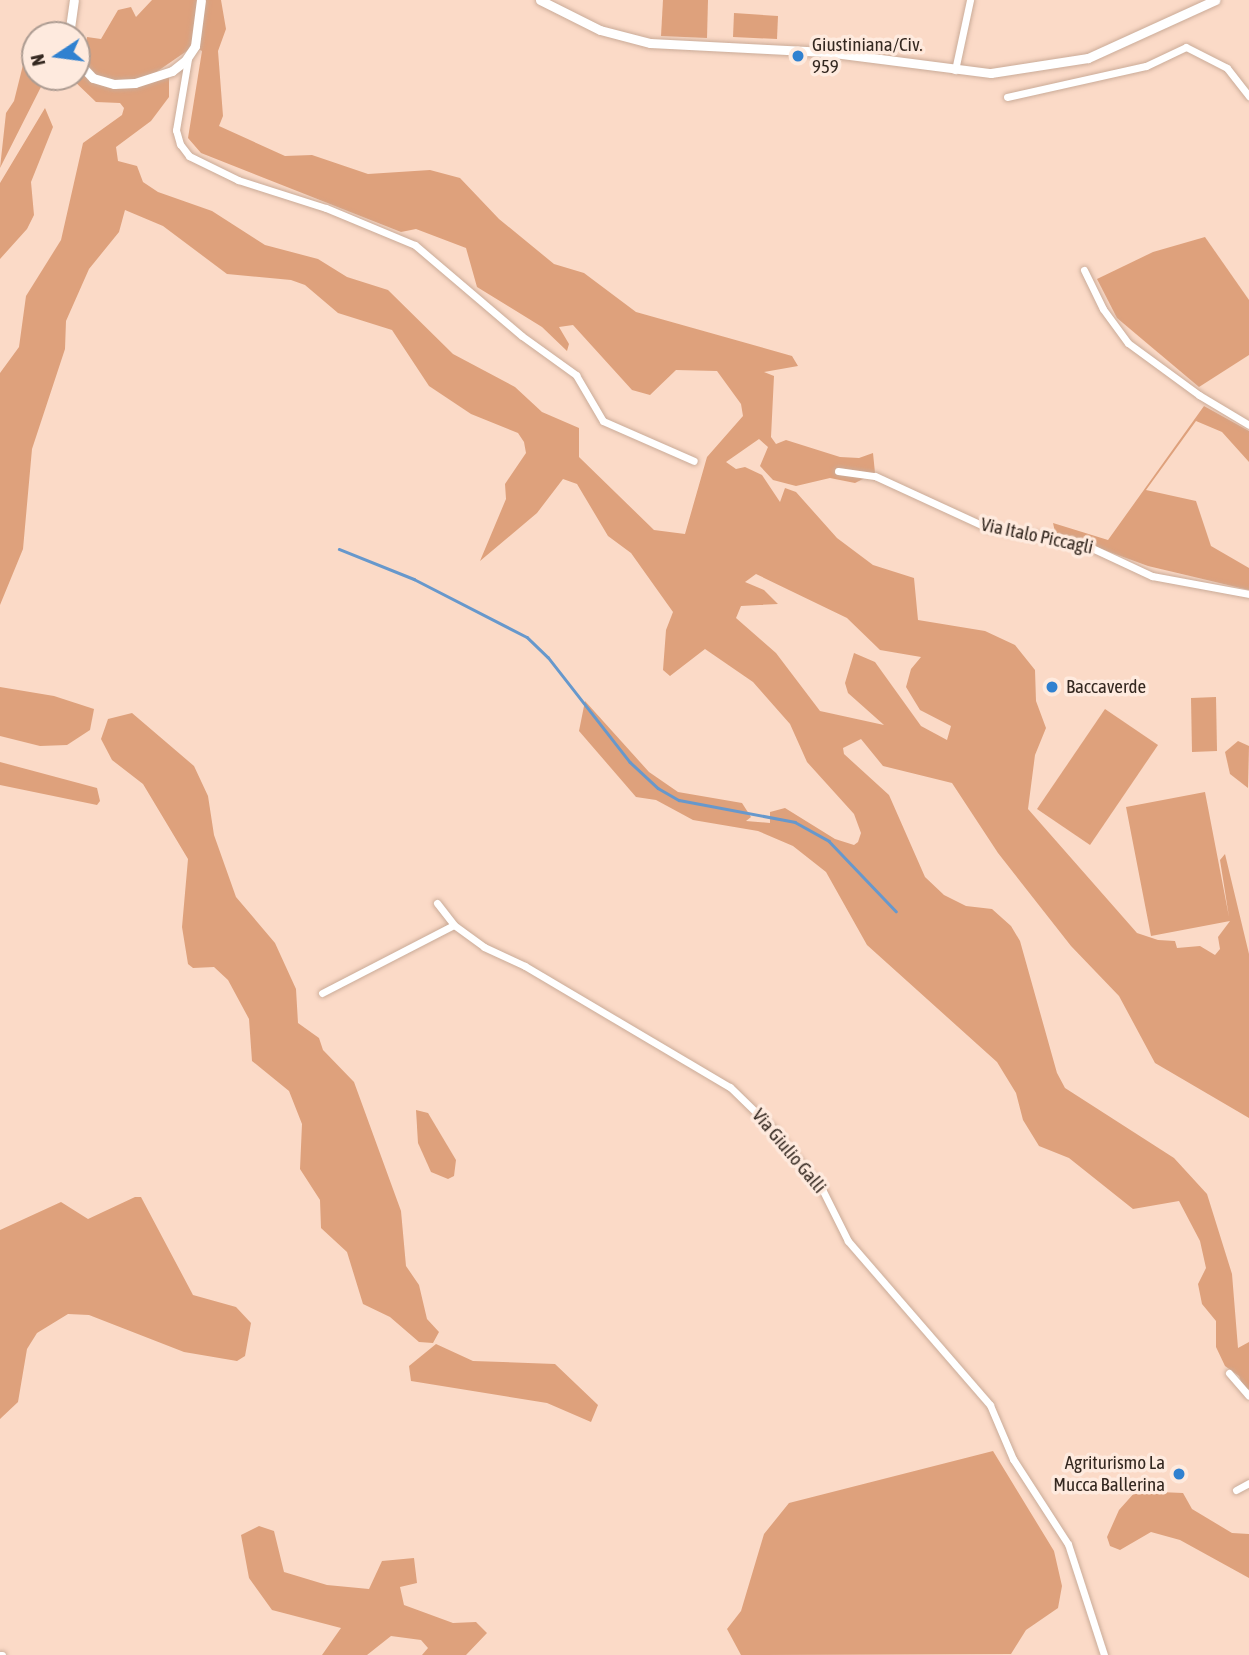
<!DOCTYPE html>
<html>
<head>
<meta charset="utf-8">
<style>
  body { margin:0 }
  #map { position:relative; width:1249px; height:1655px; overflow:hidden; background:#fbdac7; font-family:"Asap Condensed",sans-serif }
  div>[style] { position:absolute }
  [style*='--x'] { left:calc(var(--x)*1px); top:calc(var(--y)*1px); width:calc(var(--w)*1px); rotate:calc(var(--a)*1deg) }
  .green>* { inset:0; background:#dea17c }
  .stream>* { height:2.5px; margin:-1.25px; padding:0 1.25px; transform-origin:1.25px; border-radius:1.25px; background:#6798cc }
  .roads { filter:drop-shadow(0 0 2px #caab98) drop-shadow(0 0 2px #caab98) }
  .minor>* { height:7px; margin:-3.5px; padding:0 3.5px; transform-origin:3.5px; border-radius:3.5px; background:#fff }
  .tertiary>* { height:9px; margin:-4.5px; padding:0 4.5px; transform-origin:4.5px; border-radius:4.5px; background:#fff }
  .dots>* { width:19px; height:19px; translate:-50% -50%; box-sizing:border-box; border:4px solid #feeade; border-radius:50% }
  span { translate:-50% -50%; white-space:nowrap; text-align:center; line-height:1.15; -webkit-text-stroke:7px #feeade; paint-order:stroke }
  .poi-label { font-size:19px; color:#342820 }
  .left { translate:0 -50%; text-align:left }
  .right { translate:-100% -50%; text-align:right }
  .street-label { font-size:19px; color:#342820 }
  .north { position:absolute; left:21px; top:21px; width:70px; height:70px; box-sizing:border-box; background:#feeade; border:2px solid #ad9c92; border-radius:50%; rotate:257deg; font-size:19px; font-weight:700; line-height:28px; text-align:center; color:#342820 }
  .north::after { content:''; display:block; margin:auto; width:24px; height:32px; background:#3081d0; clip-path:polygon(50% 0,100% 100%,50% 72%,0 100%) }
</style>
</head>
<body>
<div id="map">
  <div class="green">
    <div style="clip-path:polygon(evenodd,152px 0,221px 0,226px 29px,218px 51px,223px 116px,219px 126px,285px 156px,312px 155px,368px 174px,430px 170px,460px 178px,499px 219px,554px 264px,584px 273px,636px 312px,792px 356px,798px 366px,764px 372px,774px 376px,771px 437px,776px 444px,786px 440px,840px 457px,859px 458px,873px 453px,875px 473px,855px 483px,830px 478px,796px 486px,773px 480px,760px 466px,768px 447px,759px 439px,726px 462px,736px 469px,745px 467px,762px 475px,780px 502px,785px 488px,796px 492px,837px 538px,873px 565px,914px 578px,918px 620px,985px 631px,1015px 645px,1035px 670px,1036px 701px,1046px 728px,1035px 755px,1028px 809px,1137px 933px,1158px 940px,1175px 941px,1177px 948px,1200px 946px,1215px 955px,1220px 949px,1218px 937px,1230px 921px,1151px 936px,1126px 807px,1205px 792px,1229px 917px,1220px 860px,1225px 854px,1249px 954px,1249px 1118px,1155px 1063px,1119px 996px,1071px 946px,998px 853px,952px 783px,883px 766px,861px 739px,843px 748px,844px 754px,889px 795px,925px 877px,944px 895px,966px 906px,992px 909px,1011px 926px,1020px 941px,1057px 1073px,1065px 1088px,1174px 1158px,1207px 1194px,1232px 1274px,1238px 1348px,1249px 1342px,1249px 1389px,1244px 1389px,1239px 1376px,1225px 1366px,1216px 1347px,1216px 1321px,1202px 1304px,1198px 1284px,1206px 1268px,1200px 1241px,1179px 1201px,1133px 1209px,1069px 1158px,1039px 1146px,1023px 1120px,1016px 1093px,997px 1062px,867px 945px,826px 872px,793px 846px,758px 831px,693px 820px,656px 800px,636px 797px,579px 731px,585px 701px,649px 772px,678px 792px,742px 803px,751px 817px,746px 821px,770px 823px,770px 812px,785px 808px,835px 839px,854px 845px,858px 842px,861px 833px,854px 814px,807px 762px,790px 724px,753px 682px,705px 649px,670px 676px,663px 670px,666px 630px,673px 612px,631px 553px,608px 536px,577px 484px,563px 479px,537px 513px,480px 561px,506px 499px,505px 484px,526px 453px,524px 442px,518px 433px,471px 414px,429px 386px,392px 330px,338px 313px,305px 285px,291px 280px,227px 274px,163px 226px,125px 210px,119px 232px,89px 269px,66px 321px,65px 349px,32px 449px,23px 549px,0 605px,0 373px,19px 347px,26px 296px,61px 240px,83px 143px,122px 115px,124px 108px,120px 103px,96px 102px,70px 77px,77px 77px,77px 63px,84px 62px,87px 37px,101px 39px,118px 10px,131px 7px,136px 17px,152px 0,194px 46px,202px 51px,188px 138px,201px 153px,401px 232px,416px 229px,466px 248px,477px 287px,542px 327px,567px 351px,569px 344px,559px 327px,573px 325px,632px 390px,650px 395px,676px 370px,717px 371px,741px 404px,743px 416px,707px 457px,685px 534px,654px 530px,579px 457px,579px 428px,542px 412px,515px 387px,453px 354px,388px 290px,347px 277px,318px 259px,265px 245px,212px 211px,158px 192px,143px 182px,137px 166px,118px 161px,116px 147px,151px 121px,169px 97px,169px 77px,153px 80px,152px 75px,194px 46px,152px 0,756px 574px,847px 618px,880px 650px,921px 657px,911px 669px,906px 687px,920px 710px,951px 726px,947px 740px,921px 726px,875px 662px,854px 653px,845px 683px,848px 693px,884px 725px,820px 711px,776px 653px,736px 618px,741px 606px,778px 604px,764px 590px,745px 582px,756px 574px)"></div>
    <div style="clip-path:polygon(663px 0,708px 0,707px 38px,661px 36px)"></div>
    <div style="clip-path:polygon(734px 13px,778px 16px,777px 39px,733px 37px)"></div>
    <div style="clip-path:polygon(35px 42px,35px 77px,46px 77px,0 168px,6px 113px,14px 101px,23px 65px,22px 49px)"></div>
    <div style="clip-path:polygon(45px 108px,53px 127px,31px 182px,34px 215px,27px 229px,0 259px,0 183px)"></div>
    <div style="clip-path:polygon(1205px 237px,1249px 300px,1249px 355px,1199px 387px,1117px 318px,1097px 279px,1153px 252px)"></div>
    <div style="clip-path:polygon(1204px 406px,1249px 431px,1249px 462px,1222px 432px,1196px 421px,1146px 490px,1196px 501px,1211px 546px,1249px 568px,1249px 590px,1148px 566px,1055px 532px,1053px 523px,1108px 540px)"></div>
    <div style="clip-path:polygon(0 687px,54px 696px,94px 709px,90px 730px,67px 745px,40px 746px,0 736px)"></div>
    <div style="clip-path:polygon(1216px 697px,1217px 751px,1192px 752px,1191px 698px)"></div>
    <div style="clip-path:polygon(1105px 709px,1158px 745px,1090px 845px,1037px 809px)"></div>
    <div style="clip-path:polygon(132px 713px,194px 766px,208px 796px,214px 835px,236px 897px,275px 943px,296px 989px,298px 1023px,319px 1038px,323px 1050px,354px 1082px,401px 1211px,406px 1266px,419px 1285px,427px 1319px,439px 1332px,433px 1343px,419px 1342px,390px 1317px,363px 1304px,347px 1252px,321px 1228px,320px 1200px,300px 1169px,302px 1124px,289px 1091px,252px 1061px,249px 1019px,228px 980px,214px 967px,193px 968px,188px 964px,182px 927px,188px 859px,143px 784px,112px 760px,101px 739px,108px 719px)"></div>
    <div style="clip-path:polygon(1238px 741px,1249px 746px,1248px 788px,1230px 774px,1225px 752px)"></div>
    <div style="clip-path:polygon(0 762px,97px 788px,100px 801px,97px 805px,0 785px)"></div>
    <div style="clip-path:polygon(416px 1110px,428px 1113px,456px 1160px,454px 1176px,448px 1179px,431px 1172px,418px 1143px)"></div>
    <div style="clip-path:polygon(135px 1197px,141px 1197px,193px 1295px,236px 1307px,251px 1323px,245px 1356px,237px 1361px,184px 1352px,89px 1315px,68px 1314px,37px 1333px,27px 1349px,18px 1402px,0 1419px,0 1230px,61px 1202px,88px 1219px)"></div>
    <div style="clip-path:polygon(436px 1344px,473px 1361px,555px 1364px,598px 1405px,591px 1422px,547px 1403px,411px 1381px,409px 1366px)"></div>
    <div style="clip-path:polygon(993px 1451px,1054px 1551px,1062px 1586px,1058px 1608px,1026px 1630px,1011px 1654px,741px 1655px,727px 1629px,741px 1611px,764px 1534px,789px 1503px)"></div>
    <div style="clip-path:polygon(1136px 1491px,1183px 1493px,1192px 1509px,1232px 1533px,1249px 1534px,1249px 1578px,1180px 1540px,1151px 1532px,1120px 1550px,1110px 1546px,1107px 1537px,1119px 1510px)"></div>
    <div style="clip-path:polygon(259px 1526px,274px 1531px,284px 1572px,327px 1585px,369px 1589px,382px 1561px,414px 1558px,417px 1583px,400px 1587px,404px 1605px,453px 1623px,476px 1622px,487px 1633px,466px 1655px,422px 1655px,428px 1648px,421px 1640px,391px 1636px,367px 1655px,322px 1655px,341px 1628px,272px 1610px,249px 1578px,241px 1535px)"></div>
  </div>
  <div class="stream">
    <div style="--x:339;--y:549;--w:81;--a:21.8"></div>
    <div style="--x:414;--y:579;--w:127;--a:27.2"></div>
    <div style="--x:527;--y:637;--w:29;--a:44"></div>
    <div style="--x:548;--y:657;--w:133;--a:52"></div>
    <div style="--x:630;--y:762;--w:38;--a:43"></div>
    <div style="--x:658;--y:788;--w:24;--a:30"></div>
    <div style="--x:679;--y:800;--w:118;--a:10.7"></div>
    <div style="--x:795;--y:822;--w:39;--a:29"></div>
    <div style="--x:829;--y:841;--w:97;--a:46.3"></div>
  </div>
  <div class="roads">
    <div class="minor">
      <div style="--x:188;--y:59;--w:72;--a:99.6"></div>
      <div style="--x:176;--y:130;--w:15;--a:74"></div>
      <div style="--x:180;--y:144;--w:15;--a:53"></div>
      <div style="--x:189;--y:156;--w:55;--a:26.1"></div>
      <div style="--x:238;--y:180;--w:92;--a:17.7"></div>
      <div style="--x:326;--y:208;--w:96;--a:22.6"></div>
      <div style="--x:415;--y:245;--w:140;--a:40.4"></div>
      <div style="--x:522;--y:336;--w:67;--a:35.8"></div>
      <div style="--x:576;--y:375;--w:53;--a:59.6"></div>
      <div style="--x:603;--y:421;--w:99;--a:23.7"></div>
      <div style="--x:955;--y:70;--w:72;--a:-77.9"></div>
      <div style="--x:1007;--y:97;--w:142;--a:-12.6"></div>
      <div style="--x:1146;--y:66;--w:44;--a:-25.4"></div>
      <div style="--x:1186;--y:47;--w:46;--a:27.1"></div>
      <div style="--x:1227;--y:68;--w:36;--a:52"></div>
      <div style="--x:1084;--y:270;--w:43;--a:64"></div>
      <div style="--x:1103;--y:309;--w:42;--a:53.7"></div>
      <div style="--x:1128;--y:343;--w:88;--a:36.2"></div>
      <div style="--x:1199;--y:395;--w:58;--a:31"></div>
      <div style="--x:838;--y:471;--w:37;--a:8"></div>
      <div style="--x:875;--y:476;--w:122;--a:24.7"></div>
      <div style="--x:986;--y:527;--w:94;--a:9.2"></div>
      <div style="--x:1079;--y:542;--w:81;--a:25"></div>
      <div style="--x:1152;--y:576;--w:99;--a:10.5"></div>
      <div style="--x:437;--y:903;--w:28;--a:52"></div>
      <div style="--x:454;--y:925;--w:37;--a:36"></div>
      <div style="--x:484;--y:947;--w:45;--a:24.9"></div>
      <div style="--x:525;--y:966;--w:238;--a:30.6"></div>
      <div style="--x:730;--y:1087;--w:62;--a:44.3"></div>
      <div style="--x:774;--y:1130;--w:78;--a:51.2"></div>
      <div style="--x:823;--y:1191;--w:56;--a:63.4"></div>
      <div style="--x:848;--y:1241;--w:217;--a:49.1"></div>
      <div style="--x:990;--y:1405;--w:59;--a:66.9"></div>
      <div style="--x:1013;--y:1459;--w:101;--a:57.1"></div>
      <div style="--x:1068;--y:1544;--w:117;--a:72"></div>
      <div style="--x:322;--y:993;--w:148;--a:-27.3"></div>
      <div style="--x:1229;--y:1373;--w:30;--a:49"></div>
      <div style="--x:1236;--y:1490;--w:15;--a:-28"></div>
      <div style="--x:0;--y:1655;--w:2;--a:0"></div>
    </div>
    <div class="tertiary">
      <div style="--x:540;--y:0;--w:67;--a:26.6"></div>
      <div style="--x:600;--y:30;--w:52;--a:14.6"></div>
      <div style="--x:650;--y:43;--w:176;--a:2.9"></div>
      <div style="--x:826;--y:52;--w:166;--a:7.3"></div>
      <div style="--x:991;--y:73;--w:98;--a:-8.8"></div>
      <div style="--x:1088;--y:58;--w:140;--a:-24.5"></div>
      <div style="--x:69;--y:35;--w:35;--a:-82"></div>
      <div style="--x:77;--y:61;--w:23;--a:47"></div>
      <div style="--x:93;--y:78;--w:22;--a:16"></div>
      <div style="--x:114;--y:84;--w:21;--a:-3"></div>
      <div style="--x:135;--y:83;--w:39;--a:-18"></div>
      <div style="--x:172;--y:71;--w:16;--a:-38"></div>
      <div style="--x:185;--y:61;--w:18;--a:-56"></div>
      <div style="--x:195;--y:46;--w:46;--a:-82.6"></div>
    </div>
  </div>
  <div class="dots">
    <div style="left:798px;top:56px;background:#3081d0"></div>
    <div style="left:1052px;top:687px;background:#3081d0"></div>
    <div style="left:1179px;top:1474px;background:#3081d0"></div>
  </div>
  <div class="poi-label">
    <span class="left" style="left:812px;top:56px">Giustiniana/Civ.<br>959</span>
    <span class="left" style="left:1066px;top:687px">Baccaverde</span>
    <span class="right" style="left:1165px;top:1474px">Agriturismo La<br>Mucca Ballerina</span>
  </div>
  <div class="street-label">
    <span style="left:1037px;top:536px;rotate:12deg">Via Italo Piccagli</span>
    <span style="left:789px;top:1151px;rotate:50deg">Via Giulio Galli</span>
  </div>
  <div class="north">N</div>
</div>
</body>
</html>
